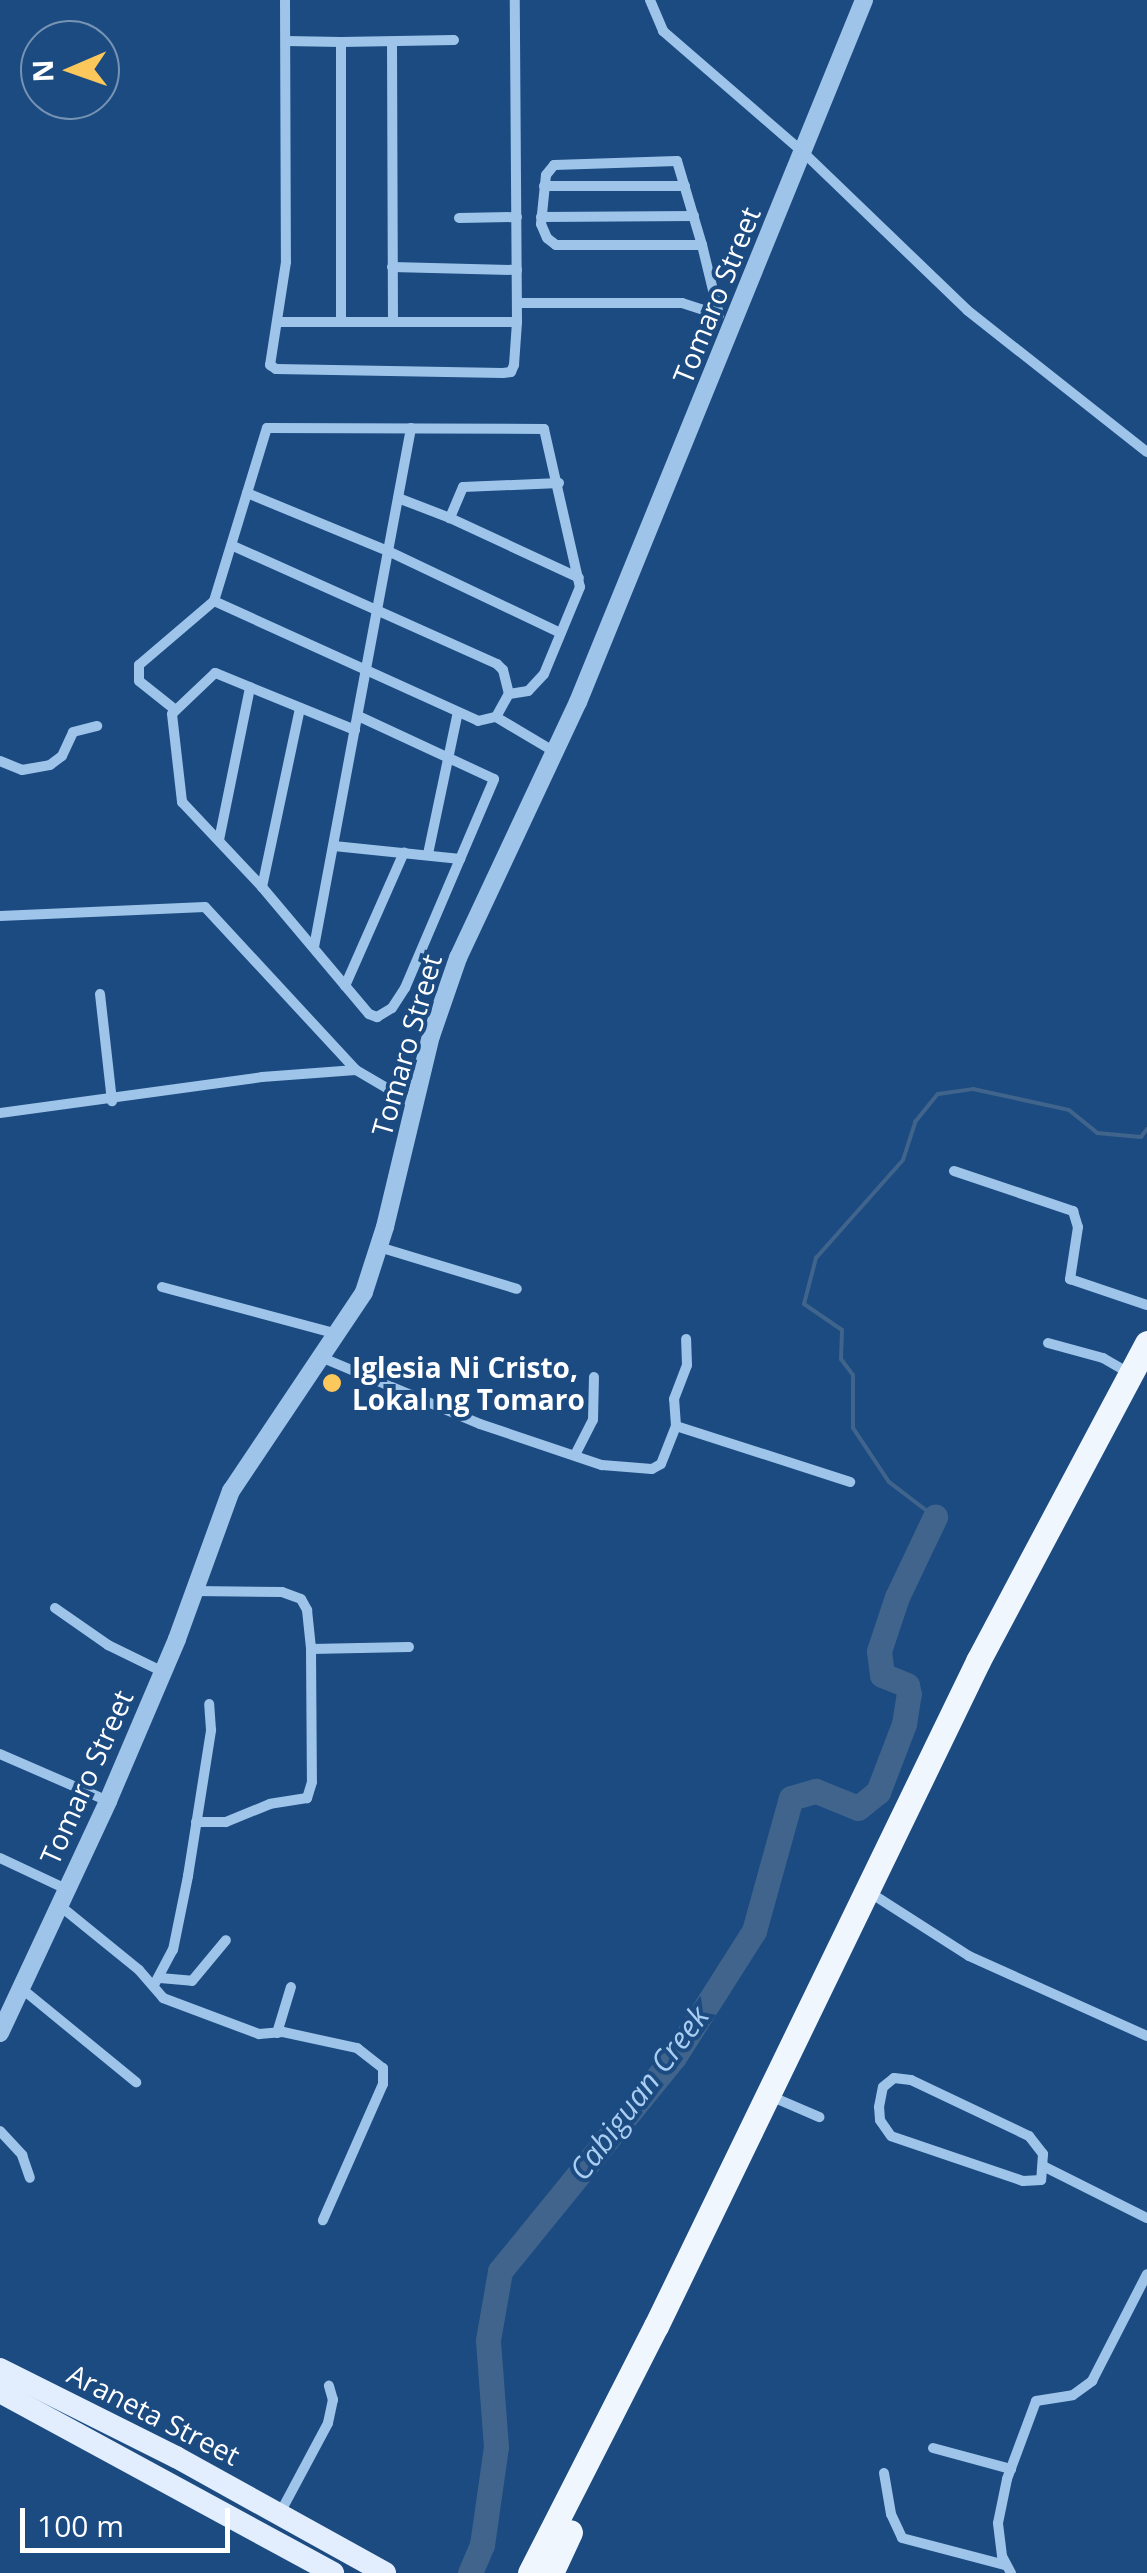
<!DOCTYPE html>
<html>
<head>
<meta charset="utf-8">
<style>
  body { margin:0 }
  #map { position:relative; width:1147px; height:2573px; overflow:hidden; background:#1b4b81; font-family:"Open Sans",sans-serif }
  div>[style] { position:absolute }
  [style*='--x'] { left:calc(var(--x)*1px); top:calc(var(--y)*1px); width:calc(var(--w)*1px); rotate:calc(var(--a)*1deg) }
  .stream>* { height:4px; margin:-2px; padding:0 2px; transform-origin:2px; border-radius:2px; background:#40648b }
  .river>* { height:25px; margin:-12.5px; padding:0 12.5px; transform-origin:12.5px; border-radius:12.5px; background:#40648b }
  .minor>* { height:10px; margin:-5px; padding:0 5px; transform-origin:5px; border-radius:5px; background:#9ec4ea }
  .tertiary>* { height:18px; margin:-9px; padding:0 9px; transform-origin:9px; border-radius:9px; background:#9ec4ea }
  .primary>* { height:22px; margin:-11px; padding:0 11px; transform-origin:11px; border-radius:11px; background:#e2eefe }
  .trunk>* { height:25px; margin:-12.5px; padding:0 12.5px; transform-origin:12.5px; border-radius:12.5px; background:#f0f6fe }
  .dots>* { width:28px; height:28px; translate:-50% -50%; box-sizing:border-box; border:5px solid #1b4b81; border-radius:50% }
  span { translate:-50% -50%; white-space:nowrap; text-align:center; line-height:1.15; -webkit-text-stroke:8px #1b4b81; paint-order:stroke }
  .street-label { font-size:28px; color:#fff }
  .poi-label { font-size:28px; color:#fff; font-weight:700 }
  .left { translate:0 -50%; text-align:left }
  .water-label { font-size:30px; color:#aacef2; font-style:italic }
  .north { position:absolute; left:20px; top:20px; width:100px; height:100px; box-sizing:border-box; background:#1b4b81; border:2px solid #7693b3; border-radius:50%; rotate:268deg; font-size:28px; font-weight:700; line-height:40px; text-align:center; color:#fff }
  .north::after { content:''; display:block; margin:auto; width:35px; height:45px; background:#fcc75b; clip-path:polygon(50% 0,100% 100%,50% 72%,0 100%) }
  .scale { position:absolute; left:20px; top:2508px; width:210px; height:45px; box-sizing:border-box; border:5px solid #fff; border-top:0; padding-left:12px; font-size:30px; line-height:35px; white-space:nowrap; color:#fff; -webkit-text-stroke:8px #1b4b81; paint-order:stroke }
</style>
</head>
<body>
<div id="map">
  <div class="stream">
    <div style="--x:935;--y:1517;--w:58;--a:-142.7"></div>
    <div style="--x:889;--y:1482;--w:65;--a:-123.7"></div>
    <div style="--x:853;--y:1428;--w:53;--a:-90"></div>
    <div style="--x:853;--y:1375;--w:20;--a:-127"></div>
    <div style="--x:841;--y:1359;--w:29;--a:-88"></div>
    <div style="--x:842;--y:1330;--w:46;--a:-145.6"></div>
    <div style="--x:804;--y:1304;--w:48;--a:-75.4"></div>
    <div style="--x:816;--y:1258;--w:131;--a:-48.4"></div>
    <div style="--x:903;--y:1160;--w:40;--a:-72"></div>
    <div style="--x:915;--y:1122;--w:36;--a:-51"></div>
    <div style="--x:938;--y:1094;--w:35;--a:-8"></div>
    <div style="--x:973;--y:1089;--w:98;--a:12.3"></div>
    <div style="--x:1069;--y:1110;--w:36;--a:39"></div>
    <div style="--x:1097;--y:1133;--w:44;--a:5.2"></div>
    <div style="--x:1141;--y:1137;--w:10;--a:-53"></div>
  </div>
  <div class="river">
    <div style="--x:470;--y:2573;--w:30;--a:-67"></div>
    <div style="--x:482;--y:2545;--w:99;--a:-81.9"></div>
    <div style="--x:496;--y:2447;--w:107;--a:-94.3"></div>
    <div style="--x:488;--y:2340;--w:70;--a:-80.1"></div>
    <div style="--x:500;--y:2271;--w:276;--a:-50.9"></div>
    <div style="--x:674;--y:2057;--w:149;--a:-57.6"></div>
    <div style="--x:754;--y:1931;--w:138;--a:-74.5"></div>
    <div style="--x:791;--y:1798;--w:26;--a:-16"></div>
    <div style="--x:816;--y:1791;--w:45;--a:22"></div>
    <div style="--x:858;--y:1808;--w:26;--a:-39"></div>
    <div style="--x:878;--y:1792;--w:73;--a:-69.1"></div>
    <div style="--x:904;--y:1724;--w:30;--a:-81"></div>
    <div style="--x:909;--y:1694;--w:9;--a:-103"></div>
    <div style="--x:907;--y:1685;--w:27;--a:-158"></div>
    <div style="--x:882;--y:1675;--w:24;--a:-97"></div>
    <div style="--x:879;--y:1651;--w:57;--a:-71.6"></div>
    <div style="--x:897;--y:1597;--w:89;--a:-64.6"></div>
  </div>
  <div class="minor">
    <div style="--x:285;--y:0;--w:262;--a:89.8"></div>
    <div style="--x:286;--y:262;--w:104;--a:98.8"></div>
    <div style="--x:270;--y:365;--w:7;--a:34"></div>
    <div style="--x:276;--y:369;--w:227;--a:1"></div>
    <div style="--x:503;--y:373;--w:8;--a:-7"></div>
    <div style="--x:511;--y:372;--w:8;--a:-67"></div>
    <div style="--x:514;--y:365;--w:43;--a:-86"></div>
    <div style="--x:517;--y:322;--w:322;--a:-90.4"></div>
    <div style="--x:650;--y:0;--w:34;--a:67"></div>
    <div style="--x:663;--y:31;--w:186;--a:40.9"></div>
    <div style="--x:804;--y:153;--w:226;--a:43.9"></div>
    <div style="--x:967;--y:310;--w:229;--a:38.3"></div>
    <div style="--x:286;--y:41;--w:55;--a:1"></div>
    <div style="--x:341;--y:42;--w:279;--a:90"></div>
    <div style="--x:341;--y:42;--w:113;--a:-1"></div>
    <div style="--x:392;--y:42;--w:279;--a:89.8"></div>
    <div style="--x:544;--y:186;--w:141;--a:0"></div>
    <div style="--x:541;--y:217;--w:153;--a:-0.4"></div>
    <div style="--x:459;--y:218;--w:58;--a:-1"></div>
    <div style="--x:702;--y:245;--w:146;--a:180"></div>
    <div style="--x:556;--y:245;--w:11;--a:-142"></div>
    <div style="--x:547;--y:238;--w:15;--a:-113"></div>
    <div style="--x:541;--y:224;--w:49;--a:-84.2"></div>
    <div style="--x:546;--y:175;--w:13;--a:-51"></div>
    <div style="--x:554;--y:165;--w:123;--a:-1.9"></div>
    <div style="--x:677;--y:161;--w:88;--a:73.4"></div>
    <div style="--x:702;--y:245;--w:72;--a:76.3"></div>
    <div style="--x:392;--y:267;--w:125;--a:1.4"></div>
    <div style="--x:518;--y:303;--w:164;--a:0"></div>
    <div style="--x:682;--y:303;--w:39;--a:18"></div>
    <div style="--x:279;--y:322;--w:238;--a:0"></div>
    <div style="--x:559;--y:483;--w:96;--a:177.6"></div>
    <div style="--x:463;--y:487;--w:34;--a:113"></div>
    <div style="--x:450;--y:518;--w:142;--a:24.9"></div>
    <div style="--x:247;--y:493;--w:152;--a:22.4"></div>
    <div style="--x:388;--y:551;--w:191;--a:25.4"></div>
    <div style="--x:398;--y:498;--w:56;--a:21"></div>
    <div style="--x:214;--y:601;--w:290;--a:24.4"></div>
    <div style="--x:478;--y:721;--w:18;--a:-13"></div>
    <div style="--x:496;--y:717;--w:26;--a:-61"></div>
    <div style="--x:173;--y:708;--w:43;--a:-141.5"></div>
    <div style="--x:139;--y:681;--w:16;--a:-90"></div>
    <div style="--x:139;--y:665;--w:99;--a:-40.5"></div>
    <div style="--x:214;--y:601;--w:181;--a:-73"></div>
    <div style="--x:267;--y:428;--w:277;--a:0.2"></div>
    <div style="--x:544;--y:429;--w:162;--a:77.2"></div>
    <div style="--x:580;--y:587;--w:94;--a:112.5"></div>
    <div style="--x:544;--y:674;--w:23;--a:133"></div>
    <div style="--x:528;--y:691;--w:19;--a:171"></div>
    <div style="--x:509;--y:694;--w:25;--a:-104"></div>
    <div style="--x:503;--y:670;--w:8;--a:-135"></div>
    <div style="--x:497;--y:664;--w:289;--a:-155.9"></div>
    <div style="--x:496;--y:717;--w:69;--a:30.7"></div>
    <div style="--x:355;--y:730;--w:151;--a:-157.8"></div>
    <div style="--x:215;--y:673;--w:59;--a:136.4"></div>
    <div style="--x:172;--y:714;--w:89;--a:83.5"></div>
    <div style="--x:182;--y:802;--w:117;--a:46.7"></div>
    <div style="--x:262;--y:887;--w:166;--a:49.9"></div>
    <div style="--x:369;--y:1014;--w:9;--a:21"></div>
    <div style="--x:377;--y:1017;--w:17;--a:-31"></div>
    <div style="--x:392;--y:1008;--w:24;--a:-57"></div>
    <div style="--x:405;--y:988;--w:227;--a:-66.9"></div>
    <div style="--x:494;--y:779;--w:150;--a:-155.1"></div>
    <div style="--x:0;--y:761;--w:24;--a:22"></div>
    <div style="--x:22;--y:770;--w:28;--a:-10"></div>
    <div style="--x:50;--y:765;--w:15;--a:-37"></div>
    <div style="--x:62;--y:756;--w:26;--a:-65"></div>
    <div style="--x:73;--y:732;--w:25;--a:-14"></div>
    <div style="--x:219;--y:840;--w:156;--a:-78.5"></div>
    <div style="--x:334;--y:846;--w:127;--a:5.9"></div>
    <div style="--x:428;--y:854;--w:145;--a:-78.1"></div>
    <div style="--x:262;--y:887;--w:183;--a:-78"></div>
    <div style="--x:0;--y:916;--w:205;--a:-2.5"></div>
    <div style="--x:205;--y:907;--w:222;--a:47.2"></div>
    <div style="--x:356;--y:1070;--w:67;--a:30.4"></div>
    <div style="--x:314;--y:947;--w:528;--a:-79.41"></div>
    <div style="--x:345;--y:986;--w:146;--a:-66.2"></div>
    <div style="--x:100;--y:994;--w:108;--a:83.6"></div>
    <div style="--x:0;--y:1113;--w:264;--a:-7.8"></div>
    <div style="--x:262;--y:1077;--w:94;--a:-4.3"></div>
    <div style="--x:954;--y:1171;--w:126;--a:18.6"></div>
    <div style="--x:1073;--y:1211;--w:17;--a:73"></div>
    <div style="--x:1078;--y:1227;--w:53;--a:98.7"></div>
    <div style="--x:1070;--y:1279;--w:81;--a:18.7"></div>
    <div style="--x:379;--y:1247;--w:144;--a:16.9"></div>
    <div style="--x:162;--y:1287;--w:182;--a:15"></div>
    <div style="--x:1048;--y:1343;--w:57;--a:15.3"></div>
    <div style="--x:1103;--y:1358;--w:30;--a:30"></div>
    <div style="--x:323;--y:1358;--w:170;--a:22.8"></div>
    <div style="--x:480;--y:1424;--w:129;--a:18.6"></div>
    <div style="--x:602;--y:1465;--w:50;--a:4.6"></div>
    <div style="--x:652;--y:1469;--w:10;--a:-29"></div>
    <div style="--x:661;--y:1464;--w:41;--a:-68.5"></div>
    <div style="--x:676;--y:1426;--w:27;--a:-94"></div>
    <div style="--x:674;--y:1399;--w:36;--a:-69"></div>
    <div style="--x:687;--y:1365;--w:26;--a:-92"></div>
    <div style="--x:676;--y:1426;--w:183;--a:17.8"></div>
    <div style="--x:575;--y:1455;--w:39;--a:-63"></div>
    <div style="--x:593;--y:1420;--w:43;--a:-88.7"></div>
    <div style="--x:194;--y:1591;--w:88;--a:0.7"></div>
    <div style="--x:282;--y:1592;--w:20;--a:20"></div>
    <div style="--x:301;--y:1599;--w:13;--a:61"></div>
    <div style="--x:307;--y:1610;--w:39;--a:84"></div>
    <div style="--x:311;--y:1649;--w:133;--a:89.6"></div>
    <div style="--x:312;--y:1782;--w:17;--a:107"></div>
    <div style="--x:307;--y:1798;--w:37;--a:171"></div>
    <div style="--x:270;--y:1804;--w:48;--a:157.8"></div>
    <div style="--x:226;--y:1822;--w:30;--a:180"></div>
    <div style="--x:55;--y:1608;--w:65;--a:34.9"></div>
    <div style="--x:108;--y:1645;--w:61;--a:26.1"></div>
    <div style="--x:311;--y:1649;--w:98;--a:-1.2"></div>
    <div style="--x:0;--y:1754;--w:118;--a:23.5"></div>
    <div style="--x:0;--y:1858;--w:73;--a:25.2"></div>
    <div style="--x:869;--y:1892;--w:119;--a:32.6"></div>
    <div style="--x:969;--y:1956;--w:195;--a:24.2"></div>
    <div style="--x:59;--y:1905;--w:103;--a:39.1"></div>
    <div style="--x:139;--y:1970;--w:37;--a:49"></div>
    <div style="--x:163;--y:1998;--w:103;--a:20.6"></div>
    <div style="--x:259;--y:2034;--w:24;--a:-5"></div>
    <div style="--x:283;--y:2032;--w:76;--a:12.2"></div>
    <div style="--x:357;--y:2048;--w:33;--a:38"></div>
    <div style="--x:383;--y:2068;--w:16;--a:90"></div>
    <div style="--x:383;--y:2084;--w:149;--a:113.8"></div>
    <div style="--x:160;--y:1978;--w:32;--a:5"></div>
    <div style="--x:192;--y:1981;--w:53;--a:-50.3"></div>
    <div style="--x:154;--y:1985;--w:40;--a:-62"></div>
    <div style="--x:173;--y:1950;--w:76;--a:-78.5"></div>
    <div style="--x:188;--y:1876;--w:148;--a:-81"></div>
    <div style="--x:211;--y:1730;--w:26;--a:-94"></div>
    <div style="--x:21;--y:1988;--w:149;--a:39.3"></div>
    <div style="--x:277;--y:2033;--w:48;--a:-73.1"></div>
    <div style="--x:894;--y:2078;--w:17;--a:7"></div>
    <div style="--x:911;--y:2080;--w:131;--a:25.4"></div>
    <div style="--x:1029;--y:2136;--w:23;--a:52"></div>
    <div style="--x:1043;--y:2154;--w:26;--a:94"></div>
    <div style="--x:1041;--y:2180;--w:18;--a:177"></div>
    <div style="--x:1023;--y:2181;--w:139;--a:-161.2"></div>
    <div style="--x:891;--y:2136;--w:19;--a:-125"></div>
    <div style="--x:880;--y:2120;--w:13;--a:-94"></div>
    <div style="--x:879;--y:2107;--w:20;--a:-79"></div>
    <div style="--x:883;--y:2087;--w:14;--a:-39"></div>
    <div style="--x:768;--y:2095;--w:56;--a:23.3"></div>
    <div style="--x:0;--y:2131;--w:33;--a:47"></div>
    <div style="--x:22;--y:2155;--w:24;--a:71"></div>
    <div style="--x:1043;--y:2166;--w:116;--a:26.6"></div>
    <div style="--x:933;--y:2448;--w:81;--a:15.1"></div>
    <div style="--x:884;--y:2473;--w:42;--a:80.3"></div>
    <div style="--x:891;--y:2514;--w:26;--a:65"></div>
    <div style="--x:902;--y:2538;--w:106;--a:14.7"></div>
    <div style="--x:280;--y:2513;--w:102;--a:-61.9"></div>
    <div style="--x:328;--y:2423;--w:24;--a:-78"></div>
    <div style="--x:333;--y:2400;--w:15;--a:-106"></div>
    <div style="--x:1011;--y:2573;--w:19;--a:-118"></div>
    <div style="--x:1002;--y:2556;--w:33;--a:-97"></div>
    <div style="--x:998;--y:2523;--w:45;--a:-78.4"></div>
    <div style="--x:1007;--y:2479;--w:83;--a:-69.6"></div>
    <div style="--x:1036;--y:2401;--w:37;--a:-9"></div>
    <div style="--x:1073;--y:2395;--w:24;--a:-36"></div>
    <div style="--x:1092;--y:2381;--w:120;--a:-62.8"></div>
  </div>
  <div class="tertiary">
    <div style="--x:0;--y:2033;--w:256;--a:-65"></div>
    <div style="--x:108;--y:1801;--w:176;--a:-66.9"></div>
    <div style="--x:177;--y:1639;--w:158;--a:-70"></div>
    <div style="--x:231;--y:1491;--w:239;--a:-56.2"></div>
    <div style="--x:364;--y:1292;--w:68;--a:-72.1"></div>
    <div style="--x:385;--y:1227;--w:196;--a:-76.5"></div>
    <div style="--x:431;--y:1036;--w:83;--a:-70.9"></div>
    <div style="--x:458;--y:958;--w:283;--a:-64.9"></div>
    <div style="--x:578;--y:702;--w:758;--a:-67.83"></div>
  </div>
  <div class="primary">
    <div style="--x:0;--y:2369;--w:197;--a:26.6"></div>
    <div style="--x:176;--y:2457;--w:239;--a:29"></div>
    <div style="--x:0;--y:2392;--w:379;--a:28.5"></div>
  </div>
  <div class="trunk">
    <div style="--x:530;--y:2573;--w:277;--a:-63"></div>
    <div style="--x:656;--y:2326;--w:739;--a:-64.16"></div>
    <div style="--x:978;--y:1661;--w:360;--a:-62"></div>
    <div style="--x:551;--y:2573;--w:45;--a:-65.1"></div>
  </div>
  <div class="dots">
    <div style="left:332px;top:1383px;background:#fcc75b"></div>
  </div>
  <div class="street-label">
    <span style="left:716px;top:295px;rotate:-68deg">Tomaro Street</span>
    <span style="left:406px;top:1045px;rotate:-74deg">Tomaro Street</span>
    <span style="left:86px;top:1777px;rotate:-66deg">Tomaro Street</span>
    <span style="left:154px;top:2414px;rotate:27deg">Araneta Street</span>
  </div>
  <div class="poi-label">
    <span class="left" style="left:352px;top:1383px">Iglesia Ni Cristo,<br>Lokal ng Tomaro</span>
  </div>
  <div class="water-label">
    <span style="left:639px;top:2093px;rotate:-53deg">Cabiguan Creek</span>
  </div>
  <div class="north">N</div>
  <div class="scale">100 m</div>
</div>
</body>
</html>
